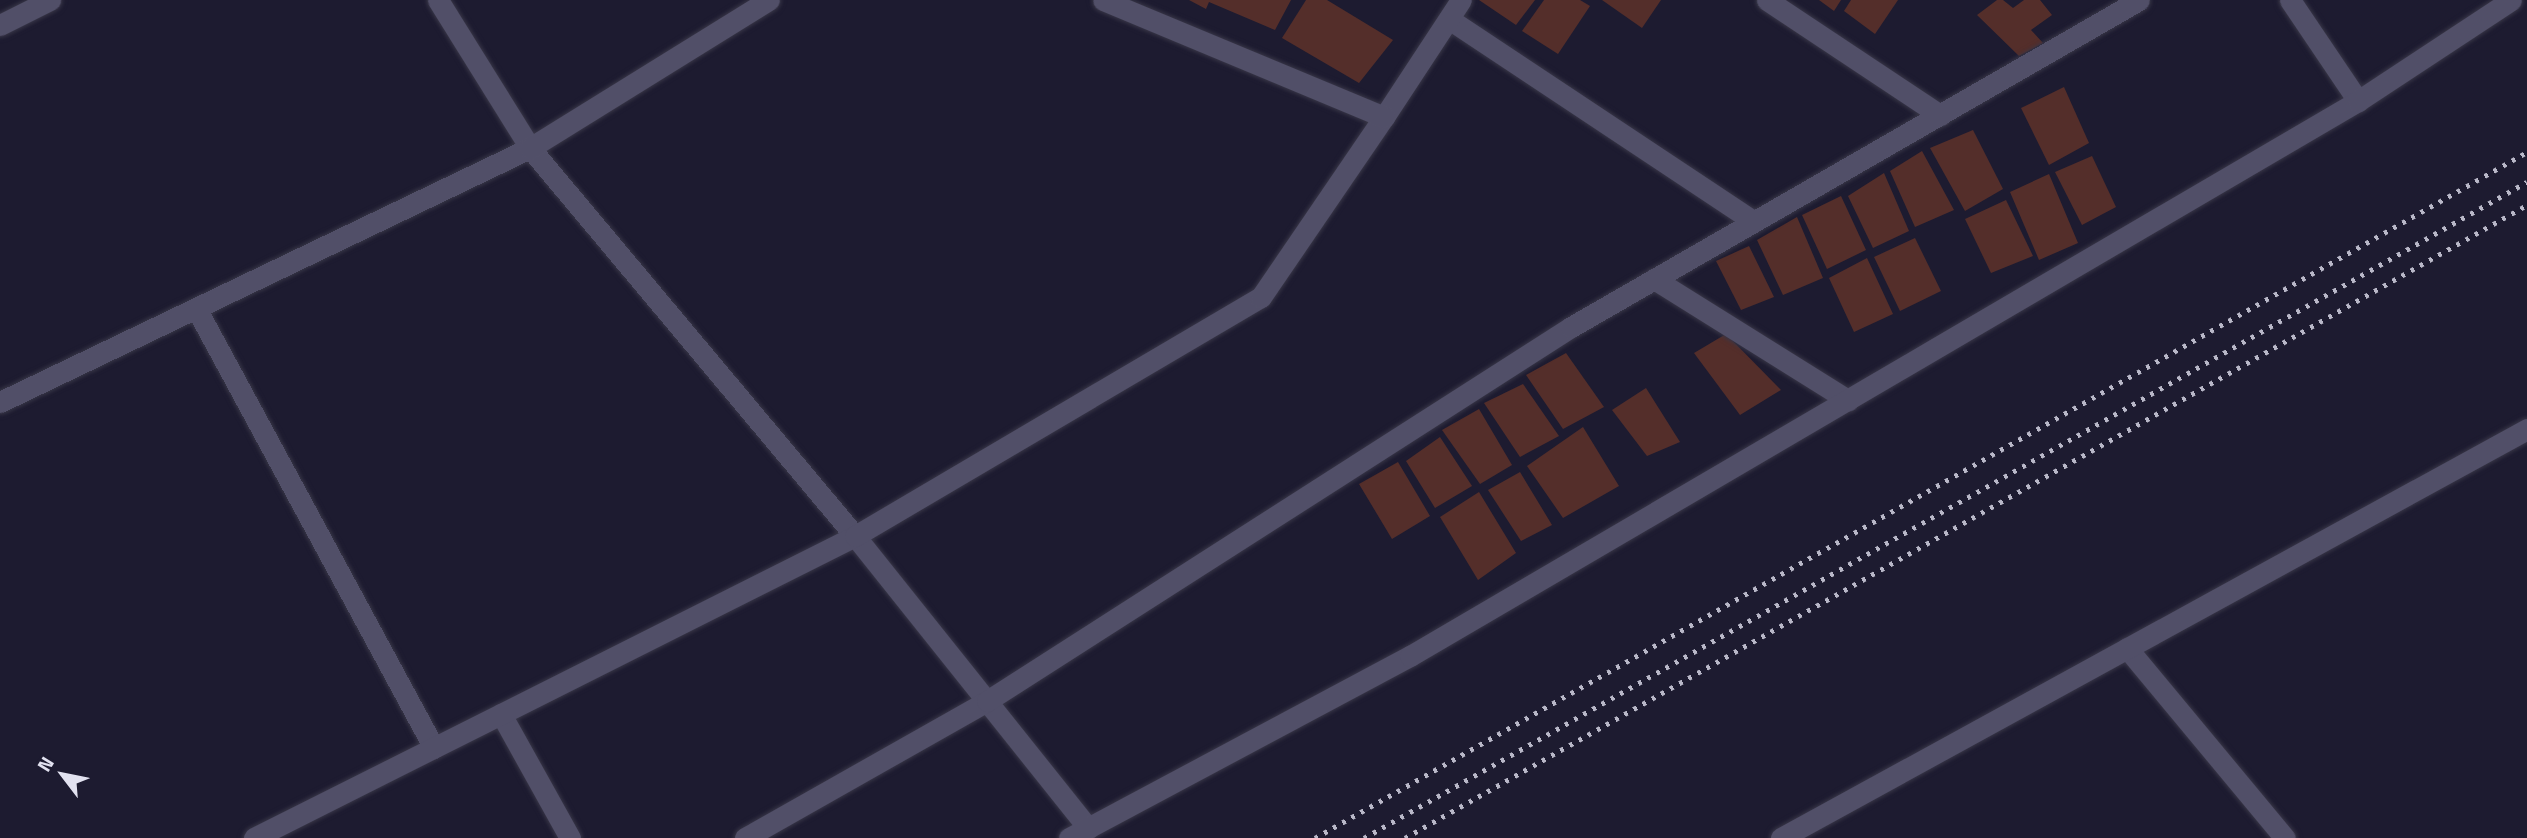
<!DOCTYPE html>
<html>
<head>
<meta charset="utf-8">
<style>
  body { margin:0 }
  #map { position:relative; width:2527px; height:838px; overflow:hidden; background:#1d1b30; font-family:"Titillium Web",sans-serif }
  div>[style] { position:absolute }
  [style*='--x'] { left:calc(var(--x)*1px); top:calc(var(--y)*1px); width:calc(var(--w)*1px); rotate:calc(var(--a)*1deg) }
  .building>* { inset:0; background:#542e2a }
  .roads { filter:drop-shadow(0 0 2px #383647) drop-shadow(0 0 2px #383647) }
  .street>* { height:21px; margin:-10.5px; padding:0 10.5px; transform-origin:10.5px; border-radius:10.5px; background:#514f68 }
  .rail>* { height:5px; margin-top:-2.5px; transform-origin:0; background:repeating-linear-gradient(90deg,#b9b8c8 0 3.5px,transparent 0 10.5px) }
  span { translate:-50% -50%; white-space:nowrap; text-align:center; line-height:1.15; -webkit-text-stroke:6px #1d1b30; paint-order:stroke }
  .north { position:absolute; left:28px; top:740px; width:70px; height:70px; -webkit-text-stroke:5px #1d1b30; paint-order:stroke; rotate:302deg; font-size:19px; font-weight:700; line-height:28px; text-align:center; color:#e2e2f0 }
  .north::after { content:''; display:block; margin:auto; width:24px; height:32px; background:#e2e2f0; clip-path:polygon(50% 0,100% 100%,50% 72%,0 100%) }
</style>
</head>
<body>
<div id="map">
  <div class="building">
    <div style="clip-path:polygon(1189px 0,1291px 0,1275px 30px,1209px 2px,1206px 9px)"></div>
    <div style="clip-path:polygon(1306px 0,1327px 0,1393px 40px,1359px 83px,1282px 38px)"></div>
    <div style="clip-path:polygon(1479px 0,1535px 0,1516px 25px)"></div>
    <div style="clip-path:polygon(1544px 0,1580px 0,1590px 6px,1558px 54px,1522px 31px)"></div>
    <div style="clip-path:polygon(1602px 0,1661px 0,1642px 28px)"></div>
    <div style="clip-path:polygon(1819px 0,1841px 0,1834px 11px)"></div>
    <div style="clip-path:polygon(1851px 0,1898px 0,1875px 34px,1844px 11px)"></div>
    <div style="clip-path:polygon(1997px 0,2003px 0,2013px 8px,2024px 0,2040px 0,2052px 15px,2031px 30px,2043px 43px,2019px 56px,1977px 15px)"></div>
    <div style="clip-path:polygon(2064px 87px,2089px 143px,2049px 165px,2021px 108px)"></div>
    <div style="clip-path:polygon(1973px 130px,2003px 189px,1965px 211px,1930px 148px)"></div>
    <div style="clip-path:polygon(1922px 151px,1954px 210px,1915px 227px,1890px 171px)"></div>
    <div style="clip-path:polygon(2092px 156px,2116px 207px,2082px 225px,2055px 172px)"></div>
    <div style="clip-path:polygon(1884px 173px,1909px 231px,1873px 248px,1848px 196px)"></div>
    <div style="clip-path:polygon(2049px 174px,2078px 243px,2039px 260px,2010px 192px)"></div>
    <div style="clip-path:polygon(1841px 196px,1866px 250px,1827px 269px,1802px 215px)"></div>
    <div style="clip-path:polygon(2006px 200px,2033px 256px,1991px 273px,1965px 219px)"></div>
    <div style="clip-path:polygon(1797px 217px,1823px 278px,1783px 295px,1757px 240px)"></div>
    <div style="clip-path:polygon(1915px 238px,1941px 291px,1900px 311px,1874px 257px)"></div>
    <div style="clip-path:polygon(1749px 246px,1774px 297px,1741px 310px,1716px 261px)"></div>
    <div style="clip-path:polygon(1867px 258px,1893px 314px,1854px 332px,1829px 278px)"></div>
    <div style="clip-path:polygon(1726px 334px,1781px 390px,1740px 415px,1694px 353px)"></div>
    <div style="clip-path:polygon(1566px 353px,1604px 407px,1563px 429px,1526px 375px)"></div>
    <div style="clip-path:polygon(1523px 384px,1559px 436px,1520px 457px,1484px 403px)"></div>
    <div style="clip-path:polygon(1646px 388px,1680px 442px,1647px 456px,1612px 410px)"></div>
    <div style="clip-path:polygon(1479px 409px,1512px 465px,1480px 484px,1442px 430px)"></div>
    <div style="clip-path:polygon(1583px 427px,1619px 486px,1563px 518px,1527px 466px)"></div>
    <div style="clip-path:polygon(1440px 437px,1472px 486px,1435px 508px,1406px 461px)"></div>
    <div style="clip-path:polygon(1398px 462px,1430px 516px,1392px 539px,1359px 484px)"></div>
    <div style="clip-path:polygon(1520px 472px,1552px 525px,1521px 541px,1488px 490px)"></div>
    <div style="clip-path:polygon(1479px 492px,1516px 553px,1478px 580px,1440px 517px)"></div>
  </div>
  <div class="roads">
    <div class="street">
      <div style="--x:438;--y:0;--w:174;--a:58.1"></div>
      <div style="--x:530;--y:148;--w:506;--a:50.05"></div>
      <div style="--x:855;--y:536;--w:374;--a:51.4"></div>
      <div style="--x:1767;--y:0;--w:208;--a:33.6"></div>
      <div style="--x:2290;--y:0;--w:122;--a:56"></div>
      <div style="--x:1449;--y:19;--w:366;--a:33.6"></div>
      <div style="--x:0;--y:25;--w:56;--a:-26.6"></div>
      <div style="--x:1384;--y:117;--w:140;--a:-56.7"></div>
      <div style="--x:1654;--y:279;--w:229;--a:32"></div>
      <div style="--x:196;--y:308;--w:500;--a:61.59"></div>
      <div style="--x:0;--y:402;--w:588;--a:-25.61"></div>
      <div style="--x:530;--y:148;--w:281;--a:-31.8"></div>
      <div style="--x:2127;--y:648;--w:247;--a:50.3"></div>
      <div style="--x:501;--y:714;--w:142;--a:60.9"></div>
      <div style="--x:254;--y:838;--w:673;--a:-26.68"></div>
      <div style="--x:855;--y:536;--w:471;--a:-30.5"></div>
      <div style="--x:1261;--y:297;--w:218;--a:-55.7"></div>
      <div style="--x:1384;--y:117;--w:304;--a:-157.4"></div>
      <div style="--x:745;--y:838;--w:278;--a:-29.5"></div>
      <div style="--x:987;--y:701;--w:693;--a:-32.64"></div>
      <div style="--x:1571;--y:327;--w:655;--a:-29.93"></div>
      <div style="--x:1069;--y:838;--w:387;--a:-28.1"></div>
      <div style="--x:1410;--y:656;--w:1099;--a:-30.35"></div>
      <div style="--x:2358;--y:101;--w:183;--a:-33.4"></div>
      <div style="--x:1781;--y:838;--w:851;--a:-28.73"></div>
    </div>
  </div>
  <div class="rail">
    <div style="--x:1315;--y:838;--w:1393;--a:-29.51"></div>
    <div style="--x:1364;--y:838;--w:1335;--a:-29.43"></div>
    <div style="--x:1405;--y:838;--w:1288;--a:-29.43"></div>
  </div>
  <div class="north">N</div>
</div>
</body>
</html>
